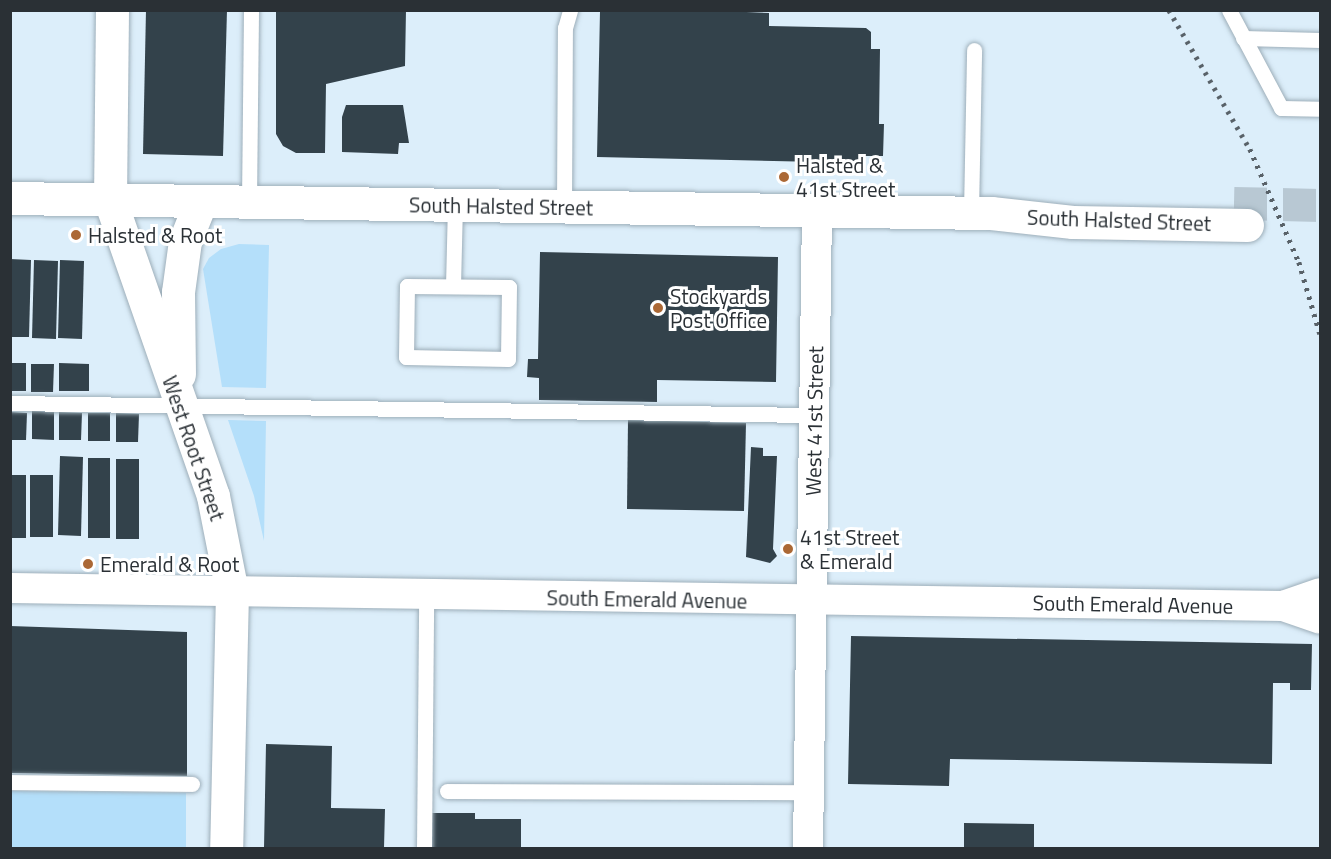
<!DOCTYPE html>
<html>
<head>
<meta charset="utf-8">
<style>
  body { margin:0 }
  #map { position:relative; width:1331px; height:859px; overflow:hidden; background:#dceefa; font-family:"Titillium Web",sans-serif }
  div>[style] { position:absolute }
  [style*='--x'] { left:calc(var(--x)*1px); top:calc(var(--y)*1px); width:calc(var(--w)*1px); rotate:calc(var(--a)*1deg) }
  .green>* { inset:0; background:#b4dffa }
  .building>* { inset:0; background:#33424b }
  .secondary-tunnel>* { height:33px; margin-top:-16.5px; transform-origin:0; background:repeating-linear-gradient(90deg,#b8c8d3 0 33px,transparent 0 49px) }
  .roads { filter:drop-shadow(0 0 2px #9daeb9) drop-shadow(0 0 2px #9daeb9) }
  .lane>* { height:15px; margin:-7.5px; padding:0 7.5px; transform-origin:7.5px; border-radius:7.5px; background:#fff }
  .street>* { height:30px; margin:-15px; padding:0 15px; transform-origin:15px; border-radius:15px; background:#fff }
  .secondary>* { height:33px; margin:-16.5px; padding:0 16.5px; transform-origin:16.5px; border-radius:16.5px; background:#fff }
  .rail>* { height:4.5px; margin-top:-2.25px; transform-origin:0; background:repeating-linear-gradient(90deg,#586168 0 3px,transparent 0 9px) }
  .dots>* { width:16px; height:16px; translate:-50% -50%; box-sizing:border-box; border:3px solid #fff; border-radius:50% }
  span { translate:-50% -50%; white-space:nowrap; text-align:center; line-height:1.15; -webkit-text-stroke:6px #fff; paint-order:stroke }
  .poi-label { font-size:21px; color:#2a3035 }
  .left { translate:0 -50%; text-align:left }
  .street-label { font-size:21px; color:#2a3035 }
  .frame { position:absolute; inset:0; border:12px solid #2a3035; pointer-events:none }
</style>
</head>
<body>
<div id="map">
  <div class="green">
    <div style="clip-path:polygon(239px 244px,269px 245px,266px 388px,222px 387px,203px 269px,209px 258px,221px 249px)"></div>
    <div style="clip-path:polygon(228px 420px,266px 421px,264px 541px,254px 496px)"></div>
    <div style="clip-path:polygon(11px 791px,186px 793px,186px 848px,11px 848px)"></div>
  </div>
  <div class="building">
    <div style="clip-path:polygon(146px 10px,227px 10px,223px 156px,143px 154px)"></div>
    <div style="clip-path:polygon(276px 10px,406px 10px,405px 66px,326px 84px,325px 153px,296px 153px,283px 146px,276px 134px)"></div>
    <div style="clip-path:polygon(699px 10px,769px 13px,769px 26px,866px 28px,871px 32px,871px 49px,880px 49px,879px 124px,884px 124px,883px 156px,864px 156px,864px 163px,597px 157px,600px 11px)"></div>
    <div style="clip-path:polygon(346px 105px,403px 105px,409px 143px,399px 143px,398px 154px,342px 152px,342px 117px)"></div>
    <div style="clip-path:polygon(540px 252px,778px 257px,776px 382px,657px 380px,657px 402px,539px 400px,539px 378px,527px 377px,528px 359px,538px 359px)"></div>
    <div style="clip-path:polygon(10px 259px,31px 260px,29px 337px,10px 337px)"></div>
    <div style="clip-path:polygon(34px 260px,58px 261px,56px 339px,32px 338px)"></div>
    <div style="clip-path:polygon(60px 260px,84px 261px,82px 339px,58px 338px)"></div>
    <div style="clip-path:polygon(10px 363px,26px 363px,26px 391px,10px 391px)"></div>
    <div style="clip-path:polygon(59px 363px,89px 364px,89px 391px,59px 391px)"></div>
    <div style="clip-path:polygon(31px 364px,54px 364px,53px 392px,31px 392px)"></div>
    <div style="clip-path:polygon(32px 411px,54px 412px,54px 440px,32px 439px)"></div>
    <div style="clip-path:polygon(10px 412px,27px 413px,26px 440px,10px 440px)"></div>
    <div style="clip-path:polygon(59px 412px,82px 413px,81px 440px,59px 440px)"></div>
    <div style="clip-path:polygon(88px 413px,110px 413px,110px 441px,88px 441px)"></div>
    <div style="clip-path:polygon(116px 413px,139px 414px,138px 442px,116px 442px)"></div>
    <div style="clip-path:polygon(628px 420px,746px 423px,744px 511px,627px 509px)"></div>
    <div style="clip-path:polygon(751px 447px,763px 448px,763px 456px,777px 456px,773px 549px,777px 556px,770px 563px,746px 557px)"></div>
    <div style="clip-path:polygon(60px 456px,83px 457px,81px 536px,58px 535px)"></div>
    <div style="clip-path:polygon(88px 458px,110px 458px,110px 538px,88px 538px)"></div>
    <div style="clip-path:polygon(116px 459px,139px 459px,139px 539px,116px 539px)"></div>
    <div style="clip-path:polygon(10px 475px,26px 475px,26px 538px,10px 538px)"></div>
    <div style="clip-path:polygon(30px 475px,53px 475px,53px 537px,30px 537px)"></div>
    <div style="clip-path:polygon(10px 626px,187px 632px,187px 776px,10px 773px)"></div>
    <div style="clip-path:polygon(851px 636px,1312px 644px,1311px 690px,1290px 690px,1290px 683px,1273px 683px,1272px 764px,950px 759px,949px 786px,848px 784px)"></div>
    <div style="clip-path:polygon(266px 744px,332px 746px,331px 808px,385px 809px,384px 848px,264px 848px)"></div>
    <div style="clip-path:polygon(430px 813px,475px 813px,475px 819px,521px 819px,521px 848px,429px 848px)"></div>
    <div style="clip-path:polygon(964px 823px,1034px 824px,1034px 848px,964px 848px)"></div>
  </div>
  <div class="secondary-tunnel">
    <div style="--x:1234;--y:203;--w:86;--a:1.3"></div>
  </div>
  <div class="roads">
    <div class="lane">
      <div style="--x:1229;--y:10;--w:111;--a:62"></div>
      <div style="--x:1281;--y:108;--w:39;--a:1"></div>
      <div style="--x:1243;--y:38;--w:77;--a:1.5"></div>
      <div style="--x:249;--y:202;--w:192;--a:-89.4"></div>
      <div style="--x:564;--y:207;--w:179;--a:-89.7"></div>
      <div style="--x:565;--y:28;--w:19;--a:-74"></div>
      <div style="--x:971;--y:212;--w:162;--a:-88.9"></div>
      <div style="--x:407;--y:286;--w:102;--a:0.6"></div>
      <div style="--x:509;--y:287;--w:72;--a:90.8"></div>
      <div style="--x:508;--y:359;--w:102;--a:-178.9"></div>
      <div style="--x:406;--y:357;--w:71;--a:-89.2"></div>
      <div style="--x:453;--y:286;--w:80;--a:-88.6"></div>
      <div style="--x:10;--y:403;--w:804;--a:0.86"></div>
      <div style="--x:10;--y:782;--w:182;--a:0.6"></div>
      <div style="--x:447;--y:791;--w:362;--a:0.2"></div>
      <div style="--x:424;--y:848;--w:253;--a:-89.5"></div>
    </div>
    <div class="street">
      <div style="--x:10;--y:588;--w:1273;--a:0.81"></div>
      <div style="--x:1283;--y:606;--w:39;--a:-19"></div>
      <div style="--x:1283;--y:606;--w:39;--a:19"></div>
      <div style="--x:808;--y:848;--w:638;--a:-89.19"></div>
    </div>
    <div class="secondary">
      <div style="--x:112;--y:10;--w:190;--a:90.6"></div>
      <div style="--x:110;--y:200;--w:313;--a:70.8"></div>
      <div style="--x:213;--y:496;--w:98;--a:78.8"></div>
      <div style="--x:232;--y:592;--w:256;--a:91.3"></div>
      <div style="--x:10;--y:198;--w:981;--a:0.88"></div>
      <div style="--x:991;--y:213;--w:82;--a:6.3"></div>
      <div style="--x:1073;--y:222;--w:174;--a:1"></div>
      <div style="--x:179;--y:374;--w:82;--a:-90.7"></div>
      <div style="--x:178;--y:292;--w:51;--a:-82.2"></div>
      <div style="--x:185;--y:241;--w:43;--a:-68.2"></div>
    </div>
  </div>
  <div class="rail">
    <div style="--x:1169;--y:10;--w:161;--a:59.8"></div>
    <div style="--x:1250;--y:149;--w:123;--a:66.6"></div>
    <div style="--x:1299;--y:262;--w:75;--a:73.7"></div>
  </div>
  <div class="dots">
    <div style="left:784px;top:177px;background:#ab6835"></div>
    <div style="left:76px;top:235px;background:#ab6835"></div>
    <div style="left:658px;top:308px;background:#ab6835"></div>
    <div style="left:788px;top:549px;background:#ab6835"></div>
    <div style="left:88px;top:564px;background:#ab6835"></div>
  </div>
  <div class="poi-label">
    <span class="left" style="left:796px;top:177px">Halsted &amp;<br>41st Street</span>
    <span class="left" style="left:88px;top:235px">Halsted &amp; Root</span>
    <span class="left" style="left:670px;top:308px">Stockyards<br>Post Office</span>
    <span class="left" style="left:800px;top:549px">41st Street<br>&amp; Emerald</span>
    <span class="left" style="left:100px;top:564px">Emerald &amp; Root</span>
  </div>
  <div class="street-label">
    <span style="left:501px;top:206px;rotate:1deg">South Halsted Street</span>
    <span style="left:1119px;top:220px;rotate:2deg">South Halsted Street</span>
    <span style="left:814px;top:421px;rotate:-89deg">West 41st Street</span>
    <span style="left:194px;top:448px;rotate:71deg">West Root Street</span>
    <span style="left:647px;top:599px;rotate:1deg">South Emerald Avenue</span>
    <span style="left:1133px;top:604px;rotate:1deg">South Emerald Avenue</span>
  </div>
  <div class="frame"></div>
</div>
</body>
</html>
